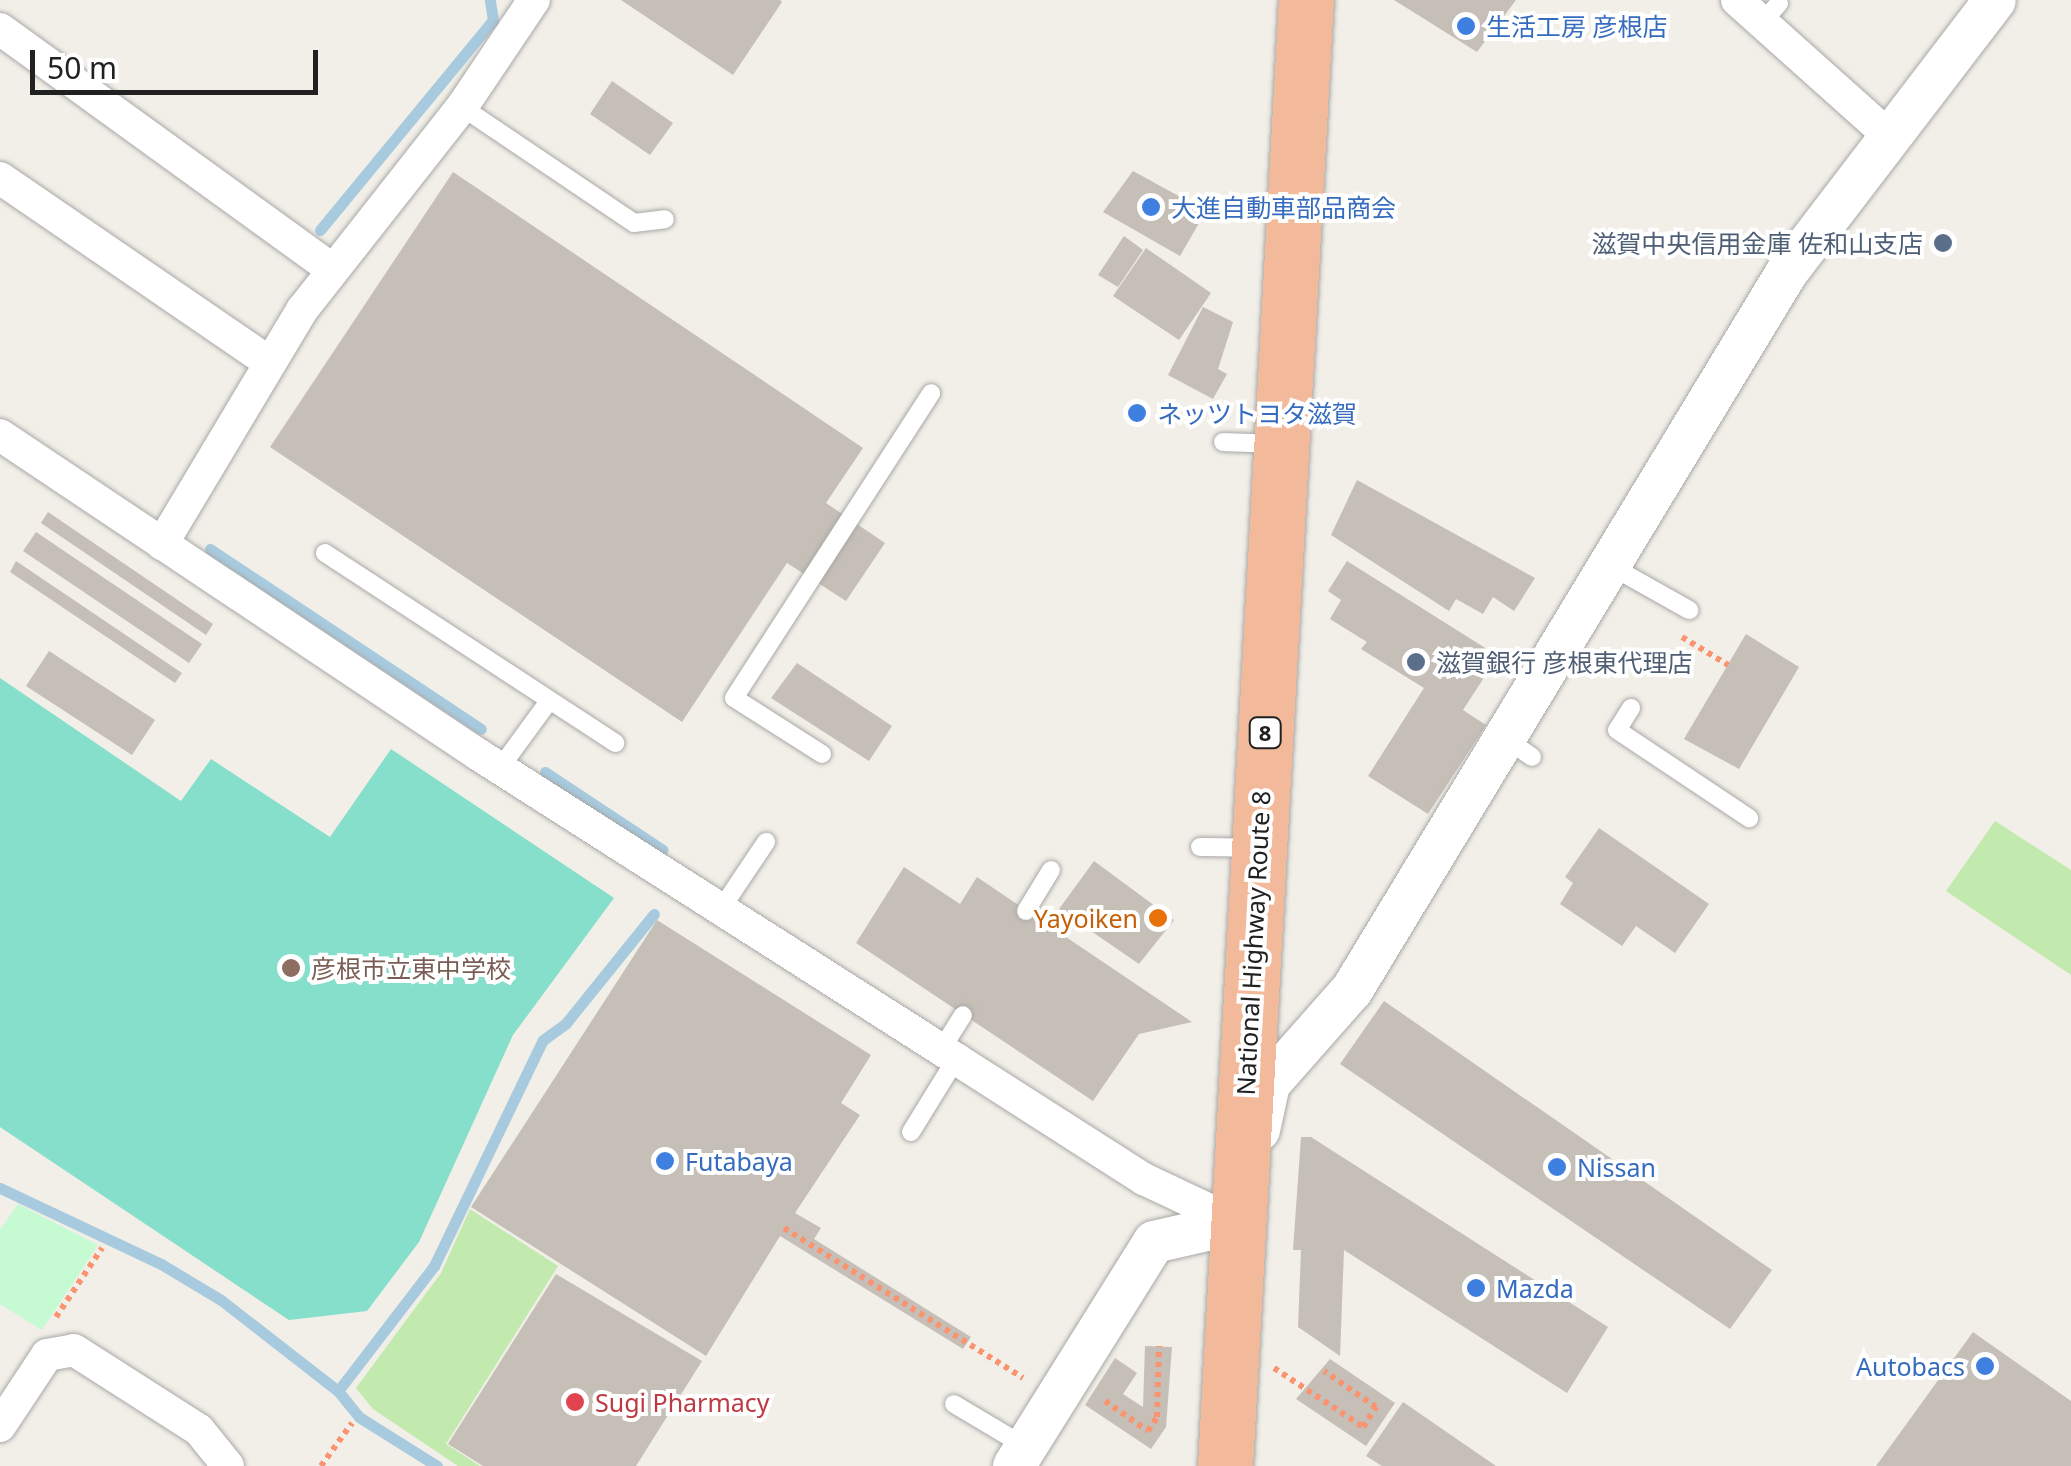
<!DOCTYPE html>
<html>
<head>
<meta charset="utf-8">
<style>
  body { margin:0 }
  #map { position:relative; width:2071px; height:1466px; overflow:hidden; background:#f1efe7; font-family:"Noto Sans","Noto Sans JP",sans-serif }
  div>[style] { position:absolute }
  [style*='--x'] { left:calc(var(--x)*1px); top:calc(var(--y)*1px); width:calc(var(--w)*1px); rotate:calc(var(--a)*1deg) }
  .grass>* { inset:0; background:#c2eaae }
  .park>* { inset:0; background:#c6fad2 }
  .pitch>* { inset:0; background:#86dfca }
  .stream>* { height:11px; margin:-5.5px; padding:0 5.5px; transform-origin:5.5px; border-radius:5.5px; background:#a8cade }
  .building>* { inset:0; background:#c6bfb7 }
  .path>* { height:6px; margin-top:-3px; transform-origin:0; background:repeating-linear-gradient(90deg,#f99370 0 5px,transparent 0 10px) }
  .roads { filter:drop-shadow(0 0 2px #a8a8a8) drop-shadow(0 0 2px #a8a8a8) }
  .service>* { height:18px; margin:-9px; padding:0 9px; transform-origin:9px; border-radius:9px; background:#fff }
  .minor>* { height:32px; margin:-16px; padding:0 16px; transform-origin:16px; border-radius:16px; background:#fff }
  .tertiary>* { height:42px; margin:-21px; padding:0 21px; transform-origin:21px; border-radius:21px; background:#fff }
  .trunk>* { height:55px; margin:-27.5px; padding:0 27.5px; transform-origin:27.5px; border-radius:27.5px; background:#f2ba9a }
  .dots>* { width:28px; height:28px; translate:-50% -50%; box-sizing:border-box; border:5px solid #fff; border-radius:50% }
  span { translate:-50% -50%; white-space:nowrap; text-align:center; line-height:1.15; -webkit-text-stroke:8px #fff; paint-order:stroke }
  .shield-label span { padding:2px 8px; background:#fff; border:2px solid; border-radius:8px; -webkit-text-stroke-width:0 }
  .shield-label { font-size:22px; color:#212121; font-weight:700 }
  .shop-label { font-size:25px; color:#366cbe }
  .left { translate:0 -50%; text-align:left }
  .right { translate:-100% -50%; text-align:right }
  .service-label { font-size:25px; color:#4e5e75 }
  .food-label { font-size:25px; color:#c56008 }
  .street-label { font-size:25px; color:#212121 }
  .education-label { font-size:25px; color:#785e54 }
  .health-label { font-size:25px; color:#be3a42 }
  .scale { position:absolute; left:30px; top:50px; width:288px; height:45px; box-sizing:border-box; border:5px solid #212121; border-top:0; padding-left:12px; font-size:30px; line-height:35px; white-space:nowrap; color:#212121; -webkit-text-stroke:8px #fff; paint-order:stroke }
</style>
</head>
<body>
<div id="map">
  <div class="grass">
    <div style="clip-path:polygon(1995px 821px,2071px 870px,2071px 975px,1946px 891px)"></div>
    <div style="clip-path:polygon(470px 1209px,558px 1266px,446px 1444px,480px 1466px,458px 1466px,373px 1409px,356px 1388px,441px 1273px)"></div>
  </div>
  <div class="park">
    <div style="clip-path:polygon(18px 1204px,98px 1245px,42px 1330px,0 1304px,0 1230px)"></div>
  </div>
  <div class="pitch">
    <div style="clip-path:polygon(0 678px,181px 801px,211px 759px,330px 837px,391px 749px,614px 898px,513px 1035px,419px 1242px,367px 1311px,289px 1320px,0 1127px)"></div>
  </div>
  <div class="stream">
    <div style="--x:320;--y:230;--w:272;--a:-50.5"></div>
    <div style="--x:493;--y:20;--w:20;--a:-99"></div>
    <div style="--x:210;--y:549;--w:325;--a:33.6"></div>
    <div style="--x:545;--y:772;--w:141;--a:33.5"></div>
    <div style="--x:0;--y:1188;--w:178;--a:25.3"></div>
    <div style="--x:161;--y:1264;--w:70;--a:31"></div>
    <div style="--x:221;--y:1300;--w:148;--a:37.9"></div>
    <div style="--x:338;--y:1391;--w:33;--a:51"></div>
    <div style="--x:359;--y:1417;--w:92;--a:32.1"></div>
    <div style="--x:338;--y:1391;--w:158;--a:-52.5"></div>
    <div style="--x:434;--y:1266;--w:251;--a:-64.3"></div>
    <div style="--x:543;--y:1040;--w:29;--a:-36"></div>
    <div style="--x:566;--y:1023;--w:140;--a:-51.1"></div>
  </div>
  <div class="building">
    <div style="clip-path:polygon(621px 0,780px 0,782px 2px,733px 75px)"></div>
    <div style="clip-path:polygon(1394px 0,1516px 0,1477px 52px)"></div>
    <div style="clip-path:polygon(612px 81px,673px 123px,650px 155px,590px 114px)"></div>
    <div style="clip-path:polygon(1133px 171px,1206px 211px,1180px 256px,1103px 212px)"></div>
    <div style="clip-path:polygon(453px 172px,863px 448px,826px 503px,885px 543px,846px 601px,787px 563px,682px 722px,270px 447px)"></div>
    <div style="clip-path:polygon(1124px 236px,1143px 250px,1118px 287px,1098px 275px)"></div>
    <div style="clip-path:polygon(1146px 248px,1211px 293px,1179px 340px,1113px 296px)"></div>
    <div style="clip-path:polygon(1203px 307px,1233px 322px,1218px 369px,1227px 374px,1213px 399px,1168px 375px)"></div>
    <div style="clip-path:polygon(1357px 480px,1535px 578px,1514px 611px,1493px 597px,1483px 614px,1456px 599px,1449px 611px,1331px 535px)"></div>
    <div style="clip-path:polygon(48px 512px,213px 624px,206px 635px,41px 523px)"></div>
    <div style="clip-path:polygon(36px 532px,202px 644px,189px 663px,23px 551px)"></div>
    <div style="clip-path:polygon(16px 561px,182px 673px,175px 683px,10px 572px)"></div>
    <div style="clip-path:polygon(1347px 561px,1498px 656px,1463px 710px,1486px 725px,1428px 814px,1368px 776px,1424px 688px,1361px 649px,1367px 642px,1330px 619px,1341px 600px,1328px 591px)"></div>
    <div style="clip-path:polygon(1746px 634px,1799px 667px,1739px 769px,1684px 739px)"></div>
    <div style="clip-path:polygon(49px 651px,155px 720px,132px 755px,26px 686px)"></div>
    <div style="clip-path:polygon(797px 663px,892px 726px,869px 761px,771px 698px)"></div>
    <div style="clip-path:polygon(1599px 828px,1709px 904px,1675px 953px,1636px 926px,1622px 946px,1560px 904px,1573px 883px,1565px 877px)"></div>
    <div style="clip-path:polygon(1094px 861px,1174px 920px,1139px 964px,1059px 909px)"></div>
    <div style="clip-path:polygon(904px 867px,960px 904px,977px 877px,1192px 1022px,1139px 1034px,1093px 1101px,856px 943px)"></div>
    <div style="clip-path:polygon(657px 920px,871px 1055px,841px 1103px,860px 1115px,795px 1213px,821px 1228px,814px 1239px,971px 1337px,963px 1349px,780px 1236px,706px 1356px,471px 1207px)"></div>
    <div style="clip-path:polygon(1384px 1001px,1772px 1270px,1730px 1329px,1340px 1064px)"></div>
    <div style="clip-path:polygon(1301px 1137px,1311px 1137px,1608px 1327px,1567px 1393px,1344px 1250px,1340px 1356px,1298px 1327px,1301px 1250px,1293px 1250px)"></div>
    <div style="clip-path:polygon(556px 1274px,702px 1361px,636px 1466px,483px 1466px,448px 1444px)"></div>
    <div style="clip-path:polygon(1973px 1332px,2071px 1401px,2071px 1466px,1876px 1466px)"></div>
    <div style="clip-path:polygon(1145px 1346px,1172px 1347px,1166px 1427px,1151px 1449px,1085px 1405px,1115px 1358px,1137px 1373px,1123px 1394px,1143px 1407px)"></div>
    <div style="clip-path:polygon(1330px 1359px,1395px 1403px,1366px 1446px,1296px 1399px)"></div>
    <div style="clip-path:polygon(1403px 1402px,1496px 1466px,1382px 1466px,1366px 1456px)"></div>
  </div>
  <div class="path">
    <div style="--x:1682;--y:637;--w:54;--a:31.3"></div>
    <div style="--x:784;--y:1228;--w:282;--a:32.1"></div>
    <div style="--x:56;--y:1317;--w:83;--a:-56.3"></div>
    <div style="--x:1274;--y:1368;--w:107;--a:33.5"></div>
    <div style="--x:1363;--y:1427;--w:24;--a:-57"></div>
    <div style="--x:1376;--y:1407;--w:63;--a:-145.3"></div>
    <div style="--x:1105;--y:1401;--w:52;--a:34.9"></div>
    <div style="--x:1148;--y:1431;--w:17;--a:-57"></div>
    <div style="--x:1157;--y:1417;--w:71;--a:-88.4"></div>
    <div style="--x:321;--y:1466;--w:53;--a:-54.2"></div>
  </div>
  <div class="roads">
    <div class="service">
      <div style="--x:1763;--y:21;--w:24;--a:-48"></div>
      <div style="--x:462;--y:107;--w:207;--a:34"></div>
      <div style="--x:634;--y:223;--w:31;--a:-7"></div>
      <div style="--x:1223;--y:442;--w:54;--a:2.1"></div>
      <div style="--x:325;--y:553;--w:347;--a:33.2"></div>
      <div style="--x:1611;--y:566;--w:90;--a:29.4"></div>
      <div style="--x:1631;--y:708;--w:26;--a:122"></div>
      <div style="--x:1617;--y:730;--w:159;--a:33.7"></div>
      <div style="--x:1505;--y:738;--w:33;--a:35"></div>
      <div style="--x:822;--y:754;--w:104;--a:-147.5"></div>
      <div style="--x:734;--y:698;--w:363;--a:-57.1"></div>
      <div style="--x:500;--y:768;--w:83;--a:-53.8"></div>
      <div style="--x:1200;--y:847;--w:55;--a:1"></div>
      <div style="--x:721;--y:909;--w:81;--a:-56.1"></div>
      <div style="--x:1026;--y:911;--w:48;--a:-58.6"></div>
      <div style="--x:941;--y:1050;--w:41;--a:-57.8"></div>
      <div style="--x:911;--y:1132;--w:86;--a:-58.3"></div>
      <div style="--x:954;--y:1404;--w:84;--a:30.8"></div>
    </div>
    <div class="minor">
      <div style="--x:1737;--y:0;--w:201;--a:41.8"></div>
      <div style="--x:0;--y:29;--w:409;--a:35.9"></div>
      <div style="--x:0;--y:178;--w:327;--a:34.4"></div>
      <div style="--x:0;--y:435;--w:576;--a:33.75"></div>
      <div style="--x:479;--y:755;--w:566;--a:32.51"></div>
      <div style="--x:956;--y:1059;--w:223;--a:32.6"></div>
      <div style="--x:1144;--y:1179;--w:103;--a:25.3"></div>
      <div style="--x:162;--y:544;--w:273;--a:-59.1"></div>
      <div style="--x:302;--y:310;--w:258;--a:-51.8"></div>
      <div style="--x:462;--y:107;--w:129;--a:-56.1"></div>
      <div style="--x:0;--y:1426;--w:85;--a:-56.5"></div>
      <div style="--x:47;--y:1355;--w:27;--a:-10"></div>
      <div style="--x:74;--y:1350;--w:148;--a:32.6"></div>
      <div style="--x:199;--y:1430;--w:46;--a:51.1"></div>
    </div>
    <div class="tertiary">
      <div style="--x:1259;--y:1130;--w:47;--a:-77.7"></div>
      <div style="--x:1269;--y:1084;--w:125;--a:-48.6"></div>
      <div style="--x:1352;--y:990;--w:839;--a:-58.79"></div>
      <div style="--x:1787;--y:272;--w:342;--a:-52.6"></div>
      <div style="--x:1014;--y:1466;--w:264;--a:-58"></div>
      <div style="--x:1154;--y:1242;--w:85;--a:-12.9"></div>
      <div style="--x:1237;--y:1223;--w:30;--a:-76"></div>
    </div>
    <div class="trunk">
      <div style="--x:1225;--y:1466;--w:1468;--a:-86.84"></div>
    </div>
  </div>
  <div class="dots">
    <div style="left:1466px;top:26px;background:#3f7fe0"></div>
    <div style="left:1151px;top:207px;background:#3f7fe0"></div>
    <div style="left:1943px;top:243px;background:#5c6f8a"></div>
    <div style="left:1137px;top:413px;background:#3f7fe0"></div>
    <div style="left:1416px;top:662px;background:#5c6f8a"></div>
    <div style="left:1158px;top:918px;background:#e8710a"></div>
    <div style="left:291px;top:968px;background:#8d6e63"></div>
    <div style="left:665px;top:1161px;background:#3f7fe0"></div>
    <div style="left:1557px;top:1167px;background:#3f7fe0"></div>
    <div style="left:1476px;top:1288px;background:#3f7fe0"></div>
    <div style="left:1985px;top:1366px;background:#3f7fe0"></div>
    <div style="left:575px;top:1402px;background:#e0444e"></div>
  </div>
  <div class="shield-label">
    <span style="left:1265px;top:733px">8</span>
  </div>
  <div class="shop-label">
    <span class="left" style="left:1486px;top:26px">生活工房 彦根店</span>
    <span class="left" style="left:1171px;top:207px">大進自動車部品商会</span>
    <span class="left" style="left:1157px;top:413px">ネッツトヨタ滋賀</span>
    <span class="left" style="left:685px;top:1161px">Futabaya</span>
    <span class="left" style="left:1577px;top:1167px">Nissan</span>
    <span class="left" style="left:1496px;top:1288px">Mazda</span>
    <span class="right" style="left:1965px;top:1366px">Autobacs</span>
  </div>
  <div class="service-label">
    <span class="right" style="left:1923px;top:243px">滋賀中央信用金庫 佐和山支店</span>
    <span class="left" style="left:1436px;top:662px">滋賀銀行 彦根東代理店</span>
  </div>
  <div class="food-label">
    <span class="right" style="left:1138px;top:918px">Yayoiken</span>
  </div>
  <div class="street-label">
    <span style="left:1253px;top:943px;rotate:-87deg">National Highway Route 8</span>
  </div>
  <div class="education-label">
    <span class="left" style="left:311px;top:968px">彦根市立東中学校</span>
  </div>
  <div class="health-label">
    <span class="left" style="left:595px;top:1402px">Sugi Pharmacy</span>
  </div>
  <div class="scale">50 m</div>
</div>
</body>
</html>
